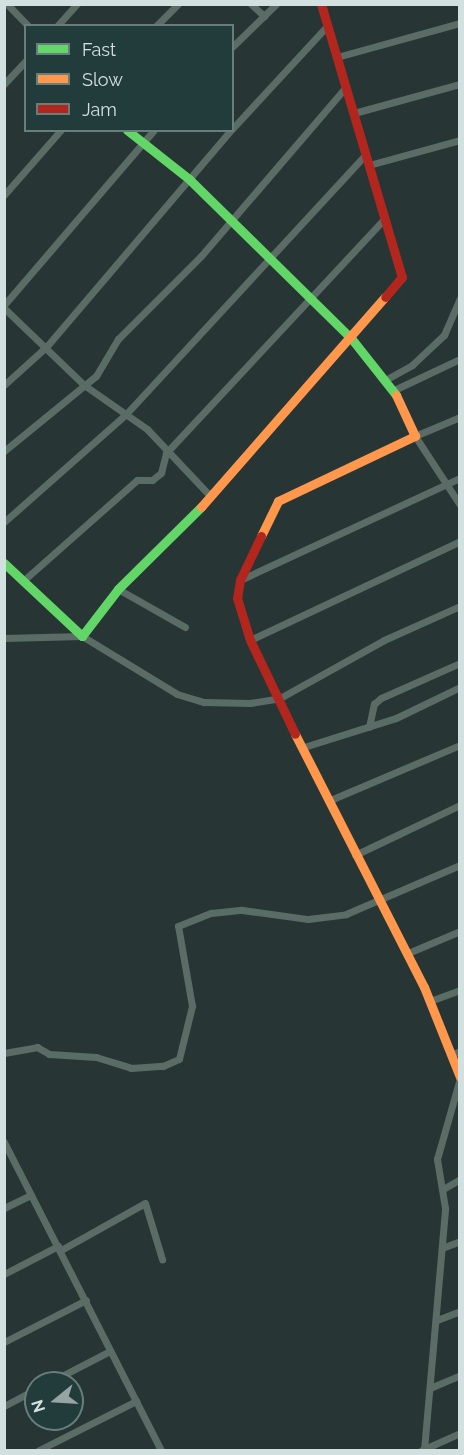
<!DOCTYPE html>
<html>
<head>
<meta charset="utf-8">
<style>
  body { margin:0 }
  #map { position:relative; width:464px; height:1455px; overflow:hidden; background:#273635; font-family:Raleway,sans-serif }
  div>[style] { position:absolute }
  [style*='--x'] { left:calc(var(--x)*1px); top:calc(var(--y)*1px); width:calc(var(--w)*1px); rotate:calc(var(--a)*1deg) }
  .street>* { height:7px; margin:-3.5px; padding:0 3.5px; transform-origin:3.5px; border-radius:3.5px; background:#5b6c66 }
  .fast>* { height:9px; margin:-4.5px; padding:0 4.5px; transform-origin:4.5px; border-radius:4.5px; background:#63d668 }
  .slow>* { height:9px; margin:-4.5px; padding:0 4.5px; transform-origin:4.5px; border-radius:4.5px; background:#ff974d }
  .jam>* { height:9px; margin:-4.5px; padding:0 4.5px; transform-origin:4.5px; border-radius:4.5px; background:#b3261e }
  span { translate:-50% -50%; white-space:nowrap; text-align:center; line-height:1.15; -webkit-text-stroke:5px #213c3a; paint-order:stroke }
  .frame { position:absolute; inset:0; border:6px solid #d2e1e0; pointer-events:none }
  .legend { position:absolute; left:24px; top:24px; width:210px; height:108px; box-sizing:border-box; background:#213c3a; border:2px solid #687e7c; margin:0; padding:8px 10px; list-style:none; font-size:18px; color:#d2e1e0 }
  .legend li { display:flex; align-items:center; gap:12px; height:30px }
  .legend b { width:30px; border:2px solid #687e7c }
  .north { position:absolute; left:24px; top:1371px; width:60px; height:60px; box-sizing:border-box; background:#213c3a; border:2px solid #687e7c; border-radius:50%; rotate:252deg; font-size:16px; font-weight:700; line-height:24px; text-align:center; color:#d2e1e0 }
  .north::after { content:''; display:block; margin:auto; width:21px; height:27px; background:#96a5a4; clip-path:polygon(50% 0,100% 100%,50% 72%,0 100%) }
</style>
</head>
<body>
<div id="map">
  <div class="street">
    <div style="--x:7;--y:4;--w:30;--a:46"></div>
    <div style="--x:251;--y:4;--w:18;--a:43"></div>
    <div style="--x:57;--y:26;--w:30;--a:-48"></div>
    <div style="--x:156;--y:26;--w:31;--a:-45"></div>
    <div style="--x:232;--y:47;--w:62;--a:-44.3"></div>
    <div style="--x:337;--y:57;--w:128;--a:-15.5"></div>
    <div style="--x:4;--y:84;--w:33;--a:-47"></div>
    <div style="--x:354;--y:113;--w:110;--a:-15.3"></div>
    <div style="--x:232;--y:129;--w:140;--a:-47.3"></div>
    <div style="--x:369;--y:165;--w:94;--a:-15.4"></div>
    <div style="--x:4;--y:195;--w:86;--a:-48.8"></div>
    <div style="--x:4;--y:305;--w:230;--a:-49.4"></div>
    <div style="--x:4;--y:308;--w:111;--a:43.9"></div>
    <div style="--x:84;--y:385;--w:77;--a:34.9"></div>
    <div style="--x:147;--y:429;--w:93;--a:46.7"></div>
    <div style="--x:387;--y:379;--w:29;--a:-29"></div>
    <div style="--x:412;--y:365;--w:44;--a:-43.2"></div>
    <div style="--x:444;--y:335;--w:40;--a:-66.6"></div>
    <div style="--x:4;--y:385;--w:58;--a:-42.2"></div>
    <div style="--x:47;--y:346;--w:284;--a:-49.6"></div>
    <div style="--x:394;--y:390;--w:73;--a:-25.2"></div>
    <div style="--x:460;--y:417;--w:49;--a:157.1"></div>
    <div style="--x:415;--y:436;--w:82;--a:56.9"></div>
    <div style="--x:4;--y:451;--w:119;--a:-39.2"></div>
    <div style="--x:96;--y:376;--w:43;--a:-59.3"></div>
    <div style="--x:118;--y:339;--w:117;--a:-45"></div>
    <div style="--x:201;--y:256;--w:223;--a:-49.4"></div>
    <div style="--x:4;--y:522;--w:164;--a:-41.5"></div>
    <div style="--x:127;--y:413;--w:352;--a:-47.3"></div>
    <div style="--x:24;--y:580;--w:151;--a:-41.5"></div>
    <div style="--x:137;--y:480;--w:15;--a:0"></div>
    <div style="--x:152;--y:480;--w:11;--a:-38"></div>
    <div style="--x:161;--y:473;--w:21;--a:-76"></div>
    <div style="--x:166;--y:453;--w:320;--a:-47"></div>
    <div style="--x:240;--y:580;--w:242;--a:-24.9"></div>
    <div style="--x:118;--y:589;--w:77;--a:29.6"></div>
    <div style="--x:4;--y:638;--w:78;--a:-1.5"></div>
    <div style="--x:82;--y:636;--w:111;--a:31.4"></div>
    <div style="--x:177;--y:694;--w:28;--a:17"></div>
    <div style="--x:204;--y:702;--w:46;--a:1.2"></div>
    <div style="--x:250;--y:703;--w:30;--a:-9"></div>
    <div style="--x:280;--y:698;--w:119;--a:-29.1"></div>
    <div style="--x:384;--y:640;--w:83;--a:-24.1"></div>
    <div style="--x:250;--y:640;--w:232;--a:-25.2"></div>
    <div style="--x:369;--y:727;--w:24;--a:-78"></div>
    <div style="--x:374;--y:704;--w:9;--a:-41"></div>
    <div style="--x:381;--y:698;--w:86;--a:-23.9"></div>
    <div style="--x:304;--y:747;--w:96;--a:-17.5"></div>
    <div style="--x:396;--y:718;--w:71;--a:-25.8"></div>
    <div style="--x:328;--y:801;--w:143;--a:-23"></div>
    <div style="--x:355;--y:855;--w:116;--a:-25.5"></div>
    <div style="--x:408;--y:953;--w:56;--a:-22.9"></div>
    <div style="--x:430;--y:1001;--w:32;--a:-20"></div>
    <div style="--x:4;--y:1053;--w:34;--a:-10"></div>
    <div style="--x:37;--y:1047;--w:14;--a:30"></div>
    <div style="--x:49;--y:1054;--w:47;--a:3.7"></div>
    <div style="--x:96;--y:1057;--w:37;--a:17"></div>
    <div style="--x:131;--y:1068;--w:32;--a:-4"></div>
    <div style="--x:163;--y:1066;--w:17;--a:-24"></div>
    <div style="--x:179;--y:1059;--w:55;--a:-76.2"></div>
    <div style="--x:192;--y:1006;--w:81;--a:-99.9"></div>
    <div style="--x:178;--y:926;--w:35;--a:-22"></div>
    <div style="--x:211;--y:913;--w:31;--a:-6"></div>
    <div style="--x:242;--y:910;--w:67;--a:7.8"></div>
    <div style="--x:308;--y:919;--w:38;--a:-7"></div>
    <div style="--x:346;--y:914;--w:124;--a:-23.3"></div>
    <div style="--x:453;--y:1054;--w:8;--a:-23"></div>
    <div style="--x:4;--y:1142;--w:346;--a:63"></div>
    <div style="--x:443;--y:1189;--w:20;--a:-30"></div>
    <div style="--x:4;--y:1208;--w:30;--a:-26"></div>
    <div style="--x:442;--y:1248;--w:19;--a:-21"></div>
    <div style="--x:61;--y:1250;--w:96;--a:-29.2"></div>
    <div style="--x:145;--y:1203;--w:59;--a:73.1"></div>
    <div style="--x:4;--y:1274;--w:61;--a:-27.4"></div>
    <div style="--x:437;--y:1320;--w:25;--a:-21"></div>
    <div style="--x:4;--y:1342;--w:92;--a:-27.1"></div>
    <div style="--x:48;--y:1383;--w:70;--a:-27.3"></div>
    <div style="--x:430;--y:1388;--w:33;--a:-23"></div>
    <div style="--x:4;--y:1406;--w:36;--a:-28"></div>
    <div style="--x:39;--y:1450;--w:109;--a:-26.8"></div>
    <div style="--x:422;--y:1450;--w:42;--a:-24.1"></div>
    <div style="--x:424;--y:1450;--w:243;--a:-85"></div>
    <div style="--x:445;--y:1208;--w:50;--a:-99.3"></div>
    <div style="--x:437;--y:1159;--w:84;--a:-74.1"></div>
  </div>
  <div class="fast">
    <div style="--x:127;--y:130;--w:79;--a:38.3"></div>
    <div style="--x:189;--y:179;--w:227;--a:44.5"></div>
    <div style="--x:351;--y:338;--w:73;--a:51.7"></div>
    <div style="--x:4;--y:563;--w:107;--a:43.1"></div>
    <div style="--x:82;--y:636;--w:59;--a:-52.5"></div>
    <div style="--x:118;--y:589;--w:117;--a:-44.7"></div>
  </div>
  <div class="slow">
    <div style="--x:201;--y:507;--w:279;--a:-48.8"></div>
    <div style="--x:261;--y:536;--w:39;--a:-64"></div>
    <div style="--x:278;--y:501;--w:152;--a:-25.4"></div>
    <div style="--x:415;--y:436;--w:45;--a:-114.9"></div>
    <div style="--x:295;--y:734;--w:284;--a:63"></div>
    <div style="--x:424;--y:987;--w:97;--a:68.2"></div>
  </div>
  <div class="jam">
    <div style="--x:321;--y:4;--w:285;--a:73.5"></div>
    <div style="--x:402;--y:277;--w:26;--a:130"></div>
    <div style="--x:261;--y:536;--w:49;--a:115.5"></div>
    <div style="--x:240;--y:580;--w:18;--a:99"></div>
    <div style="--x:237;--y:598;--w:44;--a:72.8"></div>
    <div style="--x:250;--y:640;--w:104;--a:64.4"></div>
  </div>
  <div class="frame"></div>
  <ul class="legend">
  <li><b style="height:8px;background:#63d668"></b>Fast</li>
  <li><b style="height:8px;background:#ff974d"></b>Slow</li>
  <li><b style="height:8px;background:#b3261e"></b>Jam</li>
  </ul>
  <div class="north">N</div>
</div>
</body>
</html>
